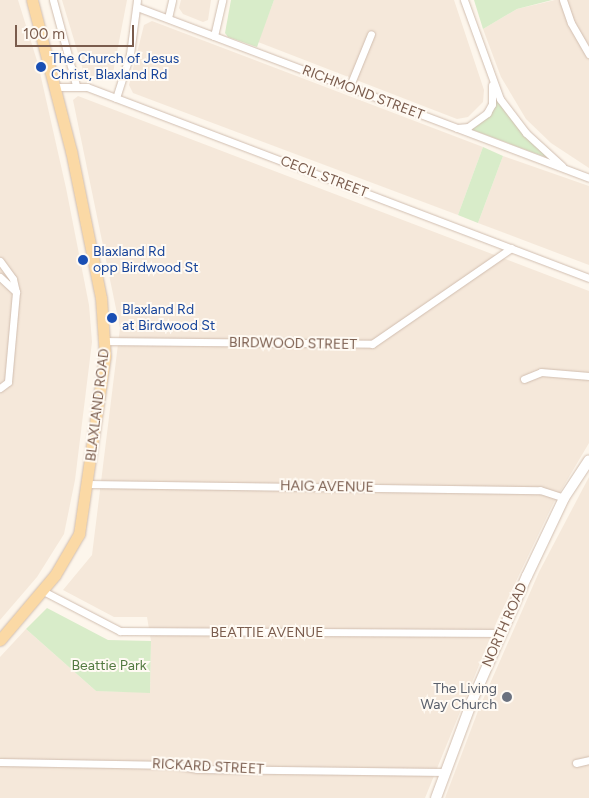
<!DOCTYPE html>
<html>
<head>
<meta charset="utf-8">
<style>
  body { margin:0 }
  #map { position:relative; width:589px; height:798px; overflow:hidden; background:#fdf6ec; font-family:Figtree,sans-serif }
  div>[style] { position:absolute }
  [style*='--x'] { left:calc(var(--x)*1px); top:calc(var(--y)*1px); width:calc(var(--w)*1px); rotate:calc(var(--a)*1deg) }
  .residential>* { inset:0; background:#f5e8da }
  .green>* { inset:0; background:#d8ecc9 }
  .roads { filter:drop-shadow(0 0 1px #d1beb0) drop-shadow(0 0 1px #d1beb0) }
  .street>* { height:7px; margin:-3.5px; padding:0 3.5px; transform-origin:3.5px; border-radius:3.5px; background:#fff }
  .secondary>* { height:10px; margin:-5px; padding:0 5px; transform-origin:5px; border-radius:5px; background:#fff }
  .primary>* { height:11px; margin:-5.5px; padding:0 5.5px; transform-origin:5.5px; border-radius:5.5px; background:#fbd9a5 }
  .dots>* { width:14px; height:14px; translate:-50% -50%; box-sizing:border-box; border:2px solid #fffaf3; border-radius:50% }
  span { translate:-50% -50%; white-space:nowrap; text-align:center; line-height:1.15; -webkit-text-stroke:4px #fffaf3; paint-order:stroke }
  .transit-label { font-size:14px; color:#164399 }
  .left { translate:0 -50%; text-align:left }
  .street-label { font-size:14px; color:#7a5c4d }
  .park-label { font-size:14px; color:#537a41 }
  .worship-label { font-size:14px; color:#5b616d }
  .right { translate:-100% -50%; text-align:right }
  .scale { position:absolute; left:15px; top:25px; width:119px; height:22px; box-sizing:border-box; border:2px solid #7a5c4d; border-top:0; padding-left:6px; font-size:15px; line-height:18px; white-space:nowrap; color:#7a5c4d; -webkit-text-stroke:4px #fffaf3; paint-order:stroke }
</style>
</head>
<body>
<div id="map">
  <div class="residential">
    <div style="clip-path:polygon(0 0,18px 0,38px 64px,66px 188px,89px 305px,92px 342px,75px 480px,64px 534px,37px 577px,0 620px)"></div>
    <div style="clip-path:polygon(62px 0,127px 0,112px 78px,105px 81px,84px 73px)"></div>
    <div style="clip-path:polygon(181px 0,211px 0,208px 20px,203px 22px,183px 14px,179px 8px)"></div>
    <div style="clip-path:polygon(274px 0,454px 0,484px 90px,483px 102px,468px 117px,457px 119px,258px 42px)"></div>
    <div style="clip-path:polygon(555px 0,589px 0,589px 168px,551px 143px,526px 119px,501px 77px,483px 29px,517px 9px)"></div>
    <div style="clip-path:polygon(152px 21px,483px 147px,458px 215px,133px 93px,129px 85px,144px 25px)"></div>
    <div style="clip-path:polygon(78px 96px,589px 291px,589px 443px,553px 504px,497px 621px,425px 798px,0 798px,0 657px,26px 629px,96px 691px,150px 692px,151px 641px,147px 617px,114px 617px,63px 590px,92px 555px,120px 328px,73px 100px)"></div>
    <div style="clip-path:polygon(503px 156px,589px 186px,589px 265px,478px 223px)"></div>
    <div style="clip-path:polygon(589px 477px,589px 798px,445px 798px,478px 711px,539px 572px)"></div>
  </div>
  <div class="green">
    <div style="clip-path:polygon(231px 0,274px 0,257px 47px,228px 37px,225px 33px)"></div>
    <div style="clip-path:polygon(474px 0,552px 0,517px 9px,483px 29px)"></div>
    <div style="clip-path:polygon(495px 94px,515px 124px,548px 158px,470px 129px,487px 116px)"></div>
    <div style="clip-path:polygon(483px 147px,503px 156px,478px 223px,458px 215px)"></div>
    <div style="clip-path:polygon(47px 608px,108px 640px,151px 641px,150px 693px,96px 691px,26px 629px)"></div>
  </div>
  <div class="roads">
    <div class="street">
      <div style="--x:53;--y:0;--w:88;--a:74.9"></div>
      <div style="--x:464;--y:0;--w:105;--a:70"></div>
      <div style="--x:500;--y:99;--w:43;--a:52.6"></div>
      <div style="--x:526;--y:133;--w:49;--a:42.5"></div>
      <div style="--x:563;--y:0;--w:24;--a:71"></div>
      <div style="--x:571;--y:23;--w:36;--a:60"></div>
      <div style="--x:137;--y:7;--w:483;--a:20.7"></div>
      <div style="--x:168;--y:18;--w:18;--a:-77"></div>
      <div style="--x:214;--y:36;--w:37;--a:-77"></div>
      <div style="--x:57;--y:87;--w:30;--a:0"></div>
      <div style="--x:87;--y:87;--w:537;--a:20.83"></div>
      <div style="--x:349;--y:88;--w:58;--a:-67.8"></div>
      <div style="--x:116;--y:98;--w:46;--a:-72.3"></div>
      <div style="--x:130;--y:54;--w:54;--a:-82.6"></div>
      <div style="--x:457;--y:128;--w:11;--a:-5"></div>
      <div style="--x:468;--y:127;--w:24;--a:-36"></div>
      <div style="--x:487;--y:113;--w:10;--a:-61"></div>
      <div style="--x:492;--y:104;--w:19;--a:-90"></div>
      <div style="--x:0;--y:261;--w:22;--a:54"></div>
      <div style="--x:13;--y:279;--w:13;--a:77"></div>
      <div style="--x:16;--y:292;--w:90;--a:95.1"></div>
      <div style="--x:8;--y:382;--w:10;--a:143"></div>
      <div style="--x:0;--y:277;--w:22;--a:43"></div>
      <div style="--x:105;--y:341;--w:267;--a:0.6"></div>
      <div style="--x:372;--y:344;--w:169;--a:-34.6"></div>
      <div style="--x:524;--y:379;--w:18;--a:-22"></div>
      <div style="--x:541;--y:372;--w:48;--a:4.8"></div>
      <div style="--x:88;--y:484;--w:452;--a:0.8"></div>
      <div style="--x:540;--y:490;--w:25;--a:18"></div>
      <div style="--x:43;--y:591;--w:87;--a:27.5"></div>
      <div style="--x:120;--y:631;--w:381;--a:0.3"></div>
      <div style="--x:0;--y:762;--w:173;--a:1"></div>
      <div style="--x:173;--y:765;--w:24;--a:9"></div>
      <div style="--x:197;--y:769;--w:248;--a:0.7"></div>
      <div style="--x:576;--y:763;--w:13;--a:-13"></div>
    </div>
    <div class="secondary">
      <div style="--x:436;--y:798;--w:103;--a:-69.6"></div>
      <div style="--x:472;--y:701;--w:137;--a:-66.3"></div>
      <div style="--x:527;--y:576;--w:86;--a:-64.6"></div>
      <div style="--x:564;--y:498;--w:45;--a:-56.7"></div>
    </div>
    <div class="primary">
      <div style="--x:0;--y:640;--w:85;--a:-49.8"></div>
      <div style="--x:55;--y:575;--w:48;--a:-59.7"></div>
      <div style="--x:79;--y:534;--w:180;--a:-81.7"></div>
      <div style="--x:105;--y:356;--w:58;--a:-93.9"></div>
      <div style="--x:101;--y:298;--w:150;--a:-101.5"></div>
      <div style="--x:71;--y:151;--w:156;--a:-104.5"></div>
    </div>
  </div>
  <div class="dots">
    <div style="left:41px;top:67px;background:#1a4fb4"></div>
    <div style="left:83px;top:260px;background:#1a4fb4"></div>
    <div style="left:112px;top:318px;background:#1a4fb4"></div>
    <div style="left:507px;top:697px;background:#6b7280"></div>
  </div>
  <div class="transit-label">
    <span class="left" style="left:51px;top:67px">The Church of Jesus<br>Christ, Blaxland Rd</span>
    <span class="left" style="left:93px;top:260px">Blaxland Rd<br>opp Birdwood St</span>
    <span class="left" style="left:122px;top:318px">Blaxland Rd<br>at Birdwood St</span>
  </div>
  <div class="street-label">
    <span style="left:363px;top:93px;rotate:21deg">RICHMOND STREET</span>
    <span style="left:324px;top:177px;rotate:21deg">CECIL STREET</span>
    <span style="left:293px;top:344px;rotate:1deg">BIRDWOOD STREET</span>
    <span style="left:98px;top:405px;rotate:-83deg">BLAXLAND ROAD</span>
    <span style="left:327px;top:487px;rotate:1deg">HAIG AVENUE</span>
    <span style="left:505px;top:625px;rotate:-66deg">NORTH ROAD</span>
    <span style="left:267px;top:633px">BEATTIE AVENUE</span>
    <span style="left:208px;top:767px;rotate:3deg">RICKARD STREET</span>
  </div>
  <div class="park-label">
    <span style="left:109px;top:666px">Beattie Park</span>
  </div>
  <div class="worship-label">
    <span class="right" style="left:497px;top:697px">The Living<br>Way Church</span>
  </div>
  <div class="scale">100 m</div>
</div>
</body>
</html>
